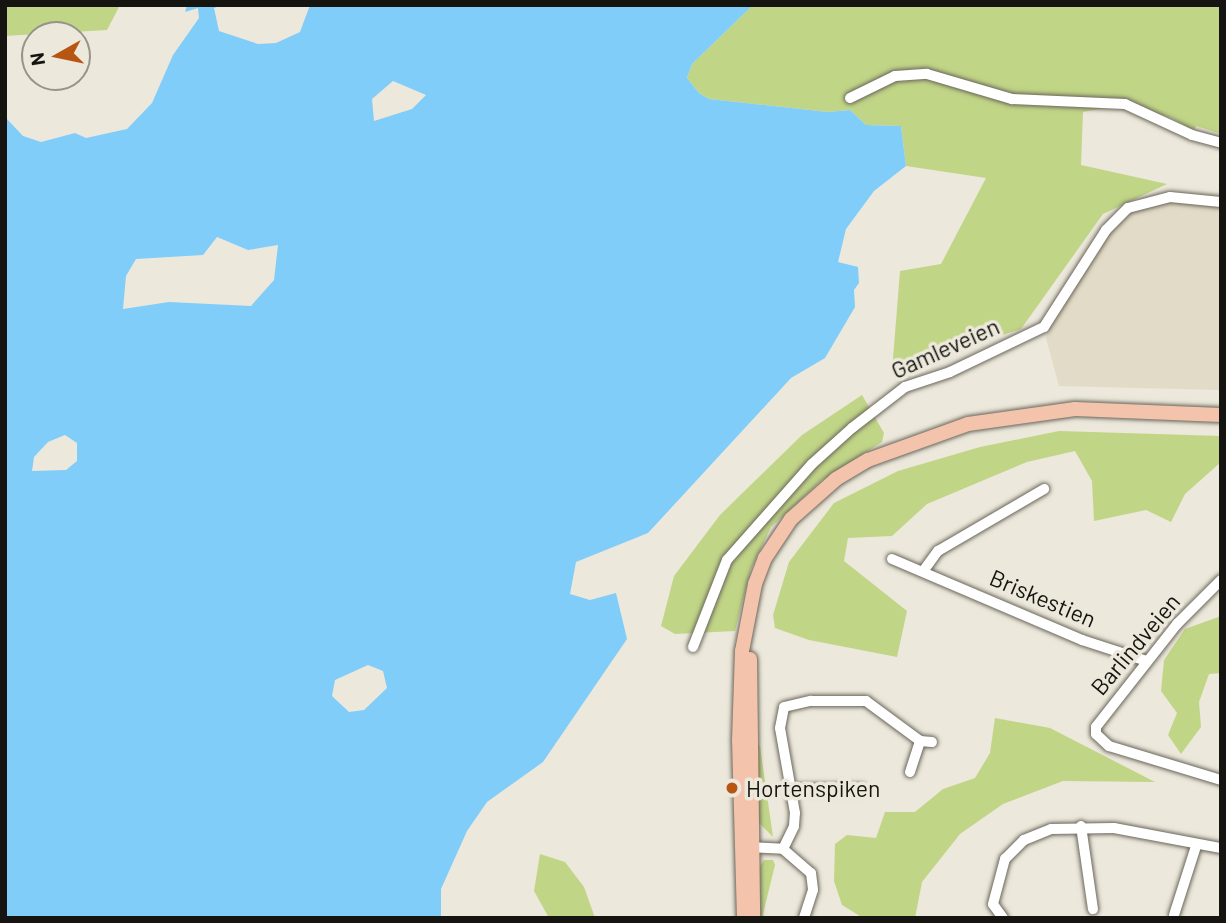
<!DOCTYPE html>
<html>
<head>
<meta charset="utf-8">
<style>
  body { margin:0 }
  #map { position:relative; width:1226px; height:923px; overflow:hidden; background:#ece8db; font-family:Barlow,sans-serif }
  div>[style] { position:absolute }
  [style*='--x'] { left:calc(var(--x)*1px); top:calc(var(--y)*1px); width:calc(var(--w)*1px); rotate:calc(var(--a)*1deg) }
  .built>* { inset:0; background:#e2dbc7 }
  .green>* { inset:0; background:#c1d587 }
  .water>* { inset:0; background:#80cdfa }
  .roads { filter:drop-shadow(0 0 2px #6a665b) drop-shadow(0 0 2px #6a665b) }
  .minor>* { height:10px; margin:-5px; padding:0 5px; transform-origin:5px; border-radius:5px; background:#fff }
  .major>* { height:14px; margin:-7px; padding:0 7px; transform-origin:7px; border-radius:7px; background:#f4c3ab }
  .dots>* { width:19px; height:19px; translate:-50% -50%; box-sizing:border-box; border:4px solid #ece8db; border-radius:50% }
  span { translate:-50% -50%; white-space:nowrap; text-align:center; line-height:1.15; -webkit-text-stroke:7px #ece8db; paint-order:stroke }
  .street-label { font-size:23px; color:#161410 }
  .poi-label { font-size:23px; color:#161410 }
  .left { translate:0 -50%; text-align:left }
  .frame { position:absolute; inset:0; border:7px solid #161410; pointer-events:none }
  .north { position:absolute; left:21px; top:21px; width:70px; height:70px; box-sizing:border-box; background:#ece8db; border:2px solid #96938a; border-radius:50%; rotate:261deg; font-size:19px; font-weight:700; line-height:28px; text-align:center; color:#161410 }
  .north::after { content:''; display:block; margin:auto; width:24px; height:32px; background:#b75613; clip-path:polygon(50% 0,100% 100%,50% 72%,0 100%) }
</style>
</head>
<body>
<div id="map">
  <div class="built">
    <div style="clip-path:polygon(1170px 197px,1221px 203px,1221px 390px,1059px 386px,1046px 338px,1049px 322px,1117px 216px)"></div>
  </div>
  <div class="green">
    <div style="clip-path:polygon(5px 5px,120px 5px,107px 30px,5px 36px)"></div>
    <div style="clip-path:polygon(753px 5px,1221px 5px,1221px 134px,1196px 126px,1194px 131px,1172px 118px,1125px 104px,1083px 112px,1081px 165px,1167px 184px,1103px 214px,1021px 329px,892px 371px,900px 271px,941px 264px,986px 178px,906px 166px,901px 126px,866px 125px,850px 110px,828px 112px,709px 99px,699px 93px,687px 78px,692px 64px)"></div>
    <div style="clip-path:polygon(862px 395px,884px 433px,882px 442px,822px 480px,771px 527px,751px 569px,735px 631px,675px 634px,661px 626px,674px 576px,720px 515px,802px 435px)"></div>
    <div style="clip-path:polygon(1059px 431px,1221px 436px,1221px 462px,1185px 494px,1171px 522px,1146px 510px,1094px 521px,1092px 481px,1075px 451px,1027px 462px,927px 504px,892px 536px,848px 538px,844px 561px,907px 611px,897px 657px,809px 640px,775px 628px,773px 615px,789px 562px,834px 503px,898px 471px,980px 447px)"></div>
    <div style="clip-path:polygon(1221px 616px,1221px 673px,1209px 674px,1199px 702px,1201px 727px,1181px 754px,1168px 735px,1177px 713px,1161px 691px,1164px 660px,1185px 629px)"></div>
    <div style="clip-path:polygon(995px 718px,1050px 728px,1155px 782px,1063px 781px,1003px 804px,960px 834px,922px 882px,915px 918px,863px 918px,842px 905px,834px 881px,835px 844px,847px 835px,876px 838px,885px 812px,915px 812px,943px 789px,975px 778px,990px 753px)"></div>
    <div style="clip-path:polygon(757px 744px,760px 746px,773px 837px,758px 822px)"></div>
    <div style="clip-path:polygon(540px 854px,565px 862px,584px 887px,595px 918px,549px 918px,534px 891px)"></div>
    <div style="clip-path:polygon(764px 860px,773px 860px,775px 865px,762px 918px,757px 918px,757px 871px)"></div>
  </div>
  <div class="water">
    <div style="clip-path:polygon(evenodd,187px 5px,223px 5px,214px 8px,219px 31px,258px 44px,276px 43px,300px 32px,310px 5px,753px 5px,692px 64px,687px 78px,699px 93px,709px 99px,828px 112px,850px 110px,866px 125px,901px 126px,906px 166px,874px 191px,846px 229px,838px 262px,858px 267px,859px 283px,854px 290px,855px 307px,825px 358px,791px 378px,648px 533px,576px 562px,570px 594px,590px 600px,616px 593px,627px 639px,543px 762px,487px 802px,467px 831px,441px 889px,441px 918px,5px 918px,5px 117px,23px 136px,41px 142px,75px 133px,86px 138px,127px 129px,152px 103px,173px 55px,199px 18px,198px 8px,185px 12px,187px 5px,393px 81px,426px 95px,412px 109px,374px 121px,372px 99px,393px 81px,187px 5px,217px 237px,248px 250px,278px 245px,274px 280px,251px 306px,169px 302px,123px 309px,126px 276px,136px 259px,203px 255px,217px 237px,187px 5px,65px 435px,77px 443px,77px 461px,66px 470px,32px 471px,34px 457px,48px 442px,65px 435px,187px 5px,368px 665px,383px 671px,387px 688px,364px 710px,349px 712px,332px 696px,335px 680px,368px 665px)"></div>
  </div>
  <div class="roads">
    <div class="minor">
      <div style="--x:850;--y:98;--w:50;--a:-26.1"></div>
      <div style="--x:895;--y:76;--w:32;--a:-4"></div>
      <div style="--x:927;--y:74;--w:89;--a:16.4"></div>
      <div style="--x:1012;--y:99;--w:113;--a:2.5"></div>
      <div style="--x:1125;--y:104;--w:74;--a:24.8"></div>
      <div style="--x:1192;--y:135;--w:30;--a:15"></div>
      <div style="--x:892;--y:559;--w:207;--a:23.1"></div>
      <div style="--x:1082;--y:640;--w:68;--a:17.9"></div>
      <div style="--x:924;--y:570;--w:24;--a:-54"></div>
      <div style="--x:938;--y:551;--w:123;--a:-30.3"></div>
      <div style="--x:1221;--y:580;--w:62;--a:135"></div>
      <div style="--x:1177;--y:624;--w:131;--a:128.2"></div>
      <div style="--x:1096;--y:727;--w:7;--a:90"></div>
      <div style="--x:1096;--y:734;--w:18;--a:43"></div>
      <div style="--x:1109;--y:746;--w:117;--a:16.9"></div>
      <div style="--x:693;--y:647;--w:93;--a:-68.7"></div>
      <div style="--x:727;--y:560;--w:128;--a:-48.5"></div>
      <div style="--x:812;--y:464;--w:54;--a:-42"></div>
      <div style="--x:852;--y:428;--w:67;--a:-37.7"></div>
      <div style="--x:905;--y:387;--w:47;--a:-18.4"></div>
      <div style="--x:950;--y:372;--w:104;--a:-25.6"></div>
      <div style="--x:1044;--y:327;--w:115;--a:-57.4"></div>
      <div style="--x:1106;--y:230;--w:31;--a:-45"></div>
      <div style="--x:1128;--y:208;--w:43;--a:-14.7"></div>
      <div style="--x:1170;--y:197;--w:51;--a:5.6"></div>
      <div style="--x:910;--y:772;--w:33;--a:-72"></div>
      <div style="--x:791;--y:789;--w:71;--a:0"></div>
      <div style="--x:1081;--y:826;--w:84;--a:81.8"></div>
      <div style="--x:748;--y:847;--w:35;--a:3"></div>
      <div style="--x:783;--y:849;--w:37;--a:41"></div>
      <div style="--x:811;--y:873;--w:17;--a:83"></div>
      <div style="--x:813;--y:890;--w:29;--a:108"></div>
      <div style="--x:783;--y:849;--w:25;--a:-64"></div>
      <div style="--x:794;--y:826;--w:13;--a:-86"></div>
      <div style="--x:795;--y:813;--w:86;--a:-100"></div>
      <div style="--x:780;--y:728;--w:21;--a:-79"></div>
      <div style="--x:784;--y:707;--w:28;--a:-13"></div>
      <div style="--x:811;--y:701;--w:55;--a:0"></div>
      <div style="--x:866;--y:701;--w:67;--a:36.5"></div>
      <div style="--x:920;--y:741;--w:12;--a:5"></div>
      <div style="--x:1174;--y:915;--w:72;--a:-72.3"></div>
      <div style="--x:1003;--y:918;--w:17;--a:-126"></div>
      <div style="--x:993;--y:904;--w:47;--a:-75.1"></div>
      <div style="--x:1005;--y:859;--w:27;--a:-45"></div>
      <div style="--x:1024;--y:840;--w:29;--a:-22"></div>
      <div style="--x:1051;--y:829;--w:63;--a:-0.9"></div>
      <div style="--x:1114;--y:828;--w:109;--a:10.6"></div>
    </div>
    <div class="major">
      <div style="--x:750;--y:659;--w:259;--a:89.3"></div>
      <div style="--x:744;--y:918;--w:177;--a:-91.6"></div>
      <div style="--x:739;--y:741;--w:90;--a:-88.1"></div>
      <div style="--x:742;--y:651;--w:68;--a:-79"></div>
      <div style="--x:755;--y:584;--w:28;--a:-69"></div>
      <div style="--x:765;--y:558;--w:47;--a:-56.3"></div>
      <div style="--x:791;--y:519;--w:60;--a:-41.6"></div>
      <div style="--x:836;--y:479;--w:37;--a:-31"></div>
      <div style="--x:868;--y:460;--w:106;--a:-19.8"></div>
      <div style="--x:968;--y:424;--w:108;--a:-8"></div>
      <div style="--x:1075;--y:409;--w:146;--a:2.4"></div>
    </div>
  </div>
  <div class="dots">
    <div style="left:732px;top:788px;background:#b75613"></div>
  </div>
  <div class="street-label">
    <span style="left:945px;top:348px;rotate:-24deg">Gamleveien</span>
    <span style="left:1043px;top:598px;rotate:23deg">Briskestien</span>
    <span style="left:1135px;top:644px;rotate:-50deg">Barlindveien</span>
  </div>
  <div class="poi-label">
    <span class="left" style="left:746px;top:788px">Hortenspiken</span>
  </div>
  <div class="frame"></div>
  <div class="north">N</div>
</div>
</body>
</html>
